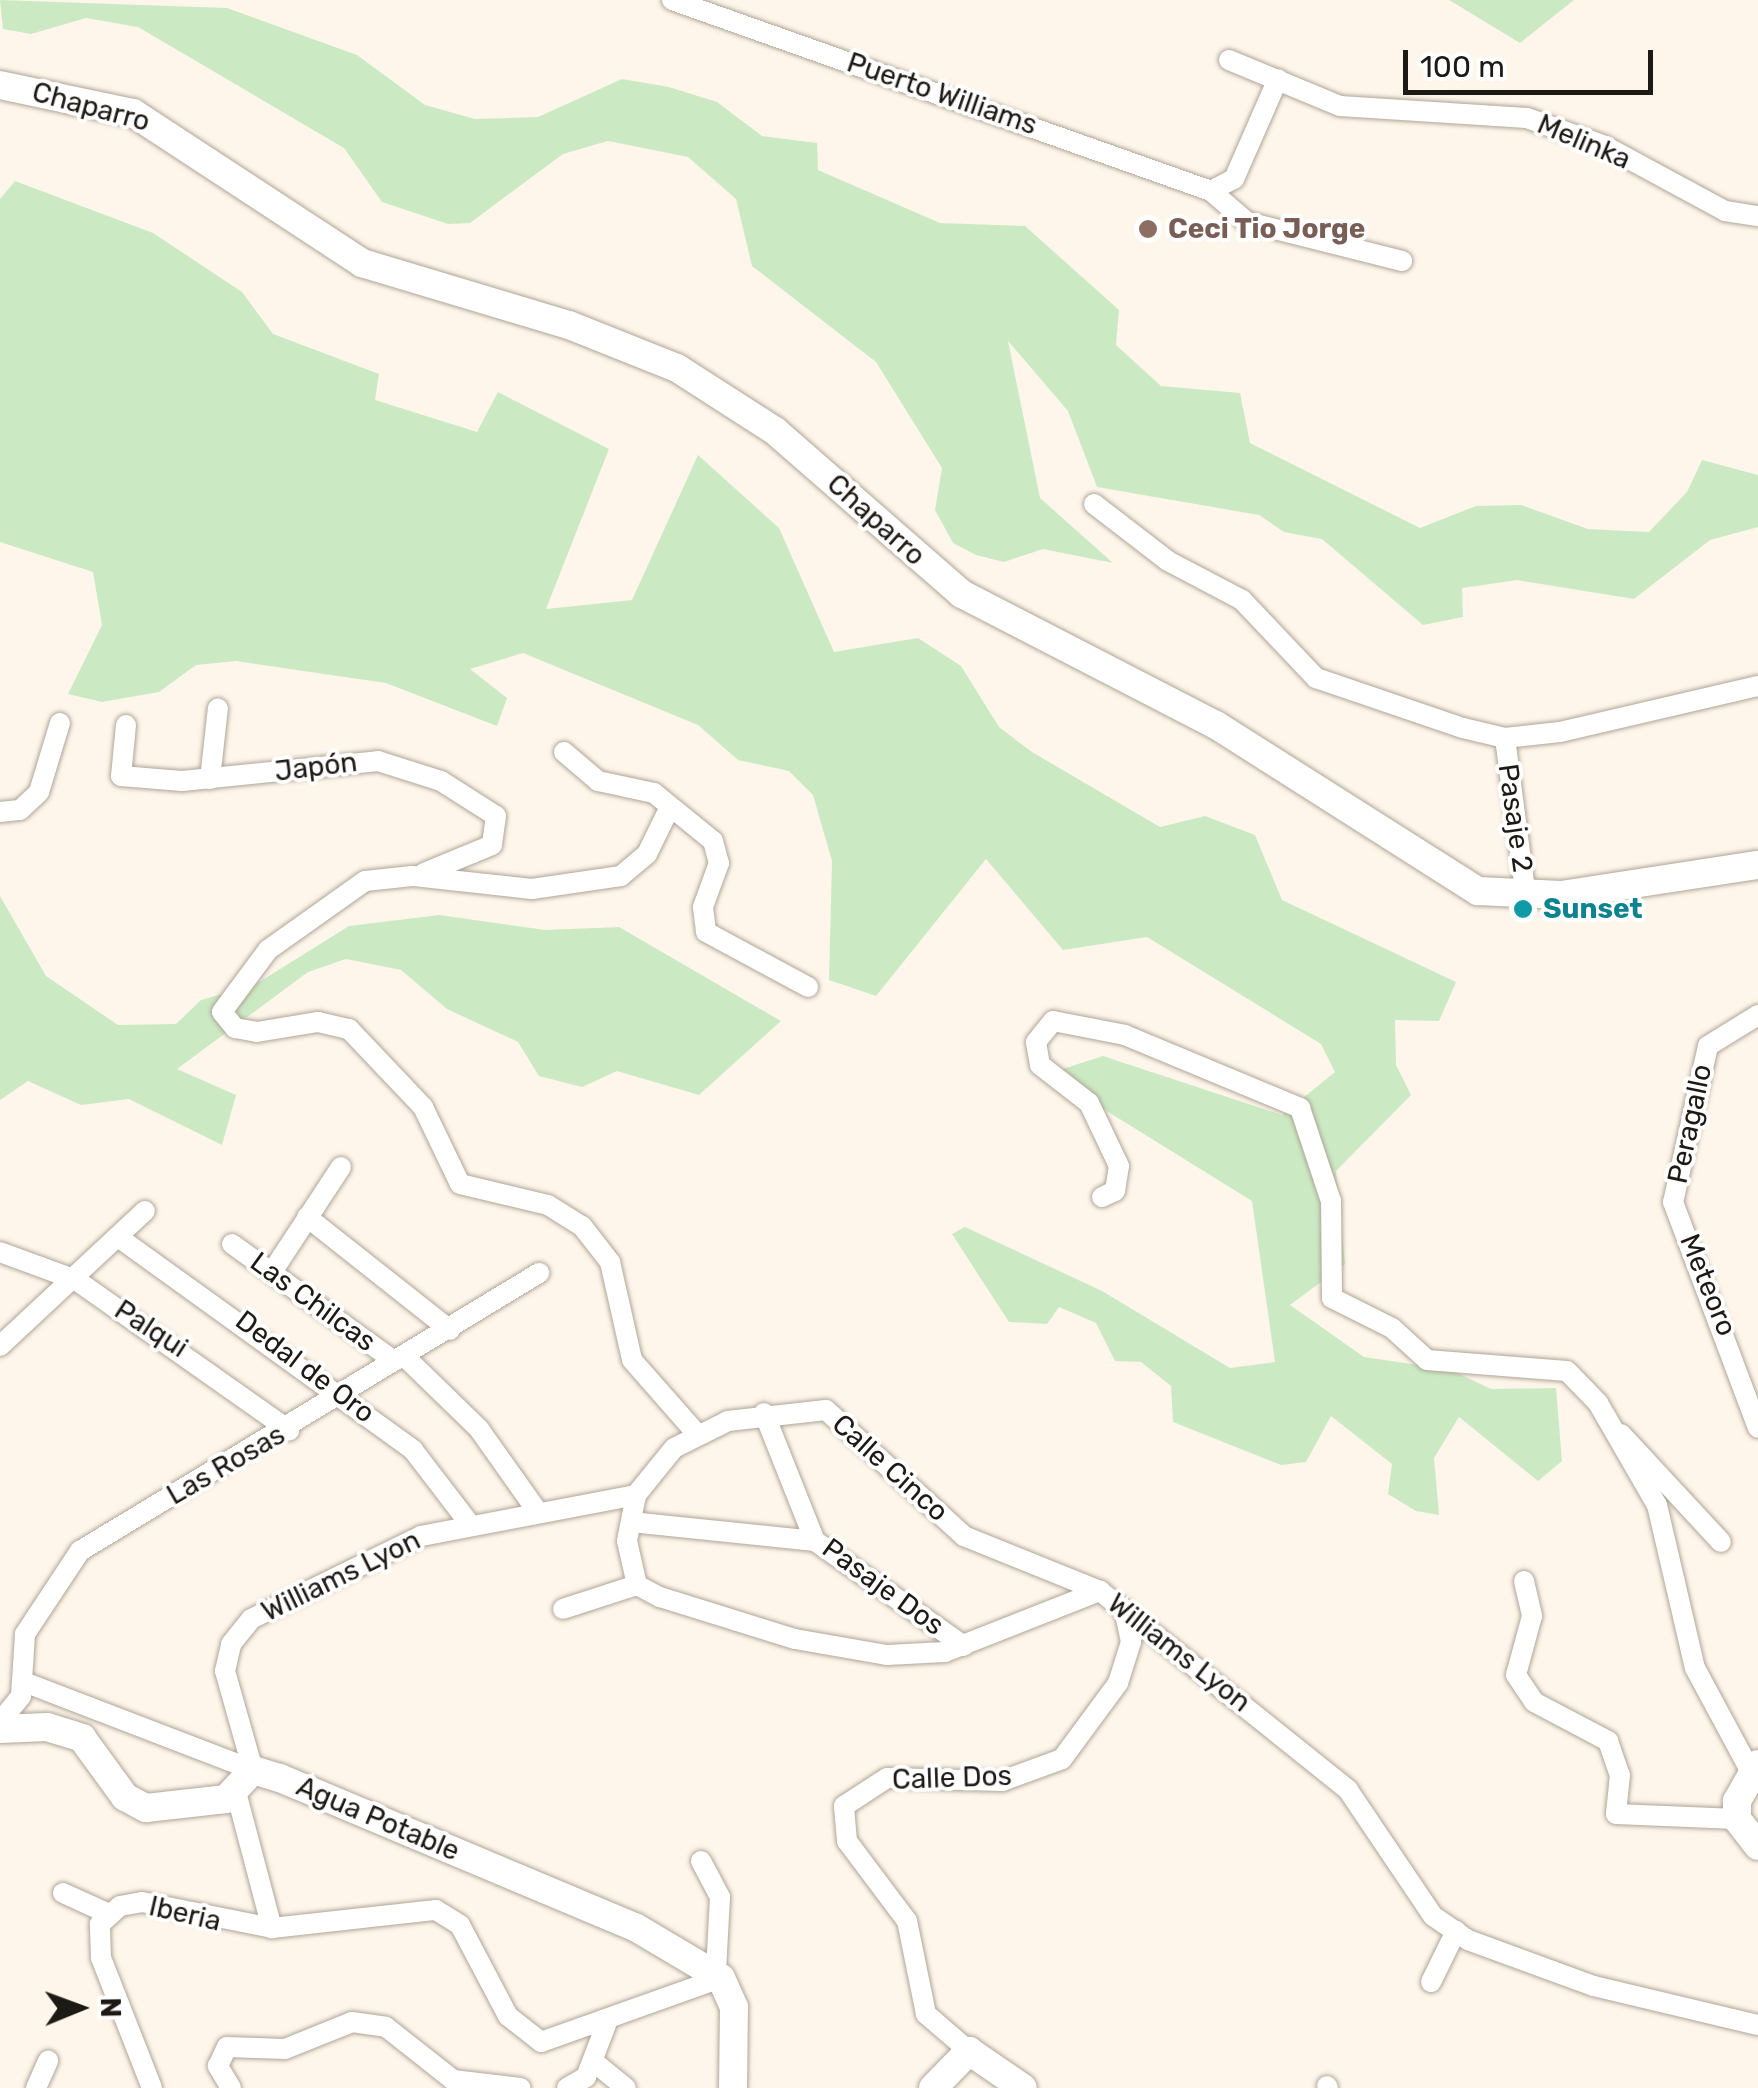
<!DOCTYPE html>
<html>
<head>
<meta charset="utf-8">
<style>
  body { margin:0 }
  #map { position:relative; width:1758px; height:2088px; overflow:hidden; background:#fef6ea; font-family:Rubik,sans-serif }
  div>[style] { position:absolute }
  [style*='--x'] { left:calc(var(--x)*1px); top:calc(var(--y)*1px); width:calc(var(--w)*1px); rotate:calc(var(--a)*1deg) }
  .green>* { inset:0; background:#cbeac3 }
  .roads { filter:drop-shadow(0 0 2px #afa597) drop-shadow(0 0 2px #afa597) }
  .street>* { height:20px; margin:-10px; padding:0 10px; transform-origin:10px; border-radius:10px; background:#fff }
  .secondary>* { height:28px; margin:-14px; padding:0 14px; transform-origin:14px; border-radius:14px; background:#fff }
  .dots>* { width:28px; height:28px; translate:-50% -50%; box-sizing:border-box; border:5px solid #fff; border-radius:50% }
  span { translate:-50% -50%; white-space:nowrap; text-align:center; line-height:1.15; -webkit-text-stroke:8px #fff; paint-order:stroke }
  .street-label { font-size:28px; color:#1d1914 }
  .education-label { font-size:28px; color:#785e54; font-weight:700 }
  .left { translate:0 -50%; text-align:left }
  .culture-label { font-size:28px; color:#0d838f; font-weight:700 }
  .north { position:absolute; left:30px; top:1958px; width:100px; height:100px; -webkit-text-stroke:8px #fff; paint-order:stroke; rotate:89deg; font-size:28px; font-weight:700; line-height:40px; text-align:center; color:#1d1914 }
  .north::after { content:''; display:block; margin:auto; width:35px; height:45px; background:#1d1914; clip-path:polygon(50% 0,100% 100%,50% 72%,0 100%) }
  .scale { position:absolute; left:1403px; top:50px; width:250px; height:45px; box-sizing:border-box; border:5px solid #1d1914; border-top:0; padding-left:12px; font-size:30px; line-height:35px; white-space:nowrap; color:#1d1914; -webkit-text-stroke:8px #fff; paint-order:stroke }
</style>
</head>
<body>
<div id="map">
  <div class="green">
    <div style="clip-path:polygon(0 0,227px 8px,357px 55px,425px 105px,475px 119px,538px 117px,622px 79px,669px 87px,717px 102px,762px 136px,817px 143px,818px 170px,940px 223px,1025px 226px,1119px 310px,1116px 345px,1161px 386px,1240px 393px,1250px 443px,1420px 528px,1476px 506px,1521px 505px,1588px 529px,1649px 532px,1687px 492px,1702px 460px,1758px 475px,1758px 527px,1710px 540px,1634px 599px,1517px 580px,1462px 588px,1463px 617px,1423px 625px,1322px 539px,1284px 532px,1259px 515px,1097px 487px,1068px 411px,1008px 341px,1040px 498px,1113px 563px,1043px 549px,1004px 562px,976px 555px,953px 543px,935px 510px,942px 468px,876px 362px,752px 266px,736px 199px,688px 157px,608px 141px,563px 154px,470px 223px,448px 224px,382px 202px,344px 148px,138px 27px,86px 18px,31px 34px,3px 29px)"></div>
    <div style="clip-path:polygon(1449px 0,1574px 0,1520px 43px)"></div>
    <div style="clip-path:polygon(15px 181px,153px 233px,242px 292px,273px 334px,379px 374px,375px 400px,477px 432px,498px 392px,609px 449px,546px 609px,632px 600px,698px 455px,779px 528px,834px 652px,918px 638px,961px 666px,999px 727px,1032px 752px,1160px 827px,1205px 816px,1255px 835px,1282px 900px,1456px 982px,1439px 1021px,1395px 1020px,1396px 1065px,1411px 1095px,1336px 1171px,1345px 1264px,1290px 1305px,1364px 1357px,1451px 1370px,1491px 1389px,1556px 1388px,1562px 1461px,1538px 1481px,1459px 1417px,1434px 1458px,1439px 1515px,1416px 1511px,1388px 1494px,1392px 1464px,1331px 1416px,1306px 1462px,1281px 1465px,1173px 1422px,1171px 1386px,1141px 1362px,1115px 1361px,1096px 1323px,1059px 1307px,1047px 1324px,1009px 1322px,952px 1234px,965px 1227px,1102px 1291px,1230px 1368px,1275px 1362px,1252px 1201px,1047px 1074px,1103px 1056px,1282px 1115px,1335px 1072px,1321px 1044px,1147px 937px,1063px 950px,986px 859px,876px 996px,829px 980px,832px 861px,813px 795px,789px 771px,738px 760px,698px 725px,523px 653px,470px 669px,507px 698px,497px 726px,386px 683px,236px 661px,196px 665px,159px 692px,102px 702px,68px 694px,102px 625px,93px 572px,0 542px,0 199px)"></div>
    <div style="clip-path:polygon(0 896px,46px 976px,118px 1025px,176px 1024px,201px 1000px,256px 984px,349px 926px,439px 915px,545px 930px,619px 927px,781px 1021px,699px 1095px,617px 1071px,582px 1087px,539px 1076px,518px 1042px,447px 1009px,401px 970px,346px 959px,308px 972px,177px 1069px,236px 1095px,222px 1145px,129px 1099px,81px 1105px,28px 1081px,0 1100px)"></div>
  </div>
  <div class="roads">
    <div class="street">
      <div style="--x:672;--y:0;--w:572;--a:19.51"></div>
      <div style="--x:1229;--y:60;--w:120;--a:22.5"></div>
      <div style="--x:1340;--y:106;--w:187;--a:3.7"></div>
      <div style="--x:1527;--y:118;--w:83;--a:19.7"></div>
      <div style="--x:1605;--y:146;--w:136;--a:28.4"></div>
      <div style="--x:1725;--y:211;--w:33;--a:9"></div>
      <div style="--x:1211;--y:191;--w:48;--a:40.7"></div>
      <div style="--x:1247;--y:222;--w:160;--a:14.1"></div>
      <div style="--x:1211;--y:191;--w:26;--a:-28"></div>
      <div style="--x:1234;--y:179;--w:109;--a:-66.3"></div>
      <div style="--x:1094;--y:504;--w:93;--a:37.6"></div>
      <div style="--x:1168;--y:561;--w:84;--a:27.8"></div>
      <div style="--x:1242;--y:600;--w:108;--a:46.5"></div>
      <div style="--x:1316;--y:678;--w:155;--a:18.8"></div>
      <div style="--x:1463;--y:728;--w:43;--a:13.4"></div>
      <div style="--x:1505;--y:738;--w:55;--a:-6.2"></div>
      <div style="--x:1560;--y:732;--w:203;--a:-13.1"></div>
      <div style="--x:126;--y:725;--w:51;--a:95.6"></div>
      <div style="--x:121;--y:776;--w:61;--a:4.7"></div>
      <div style="--x:182;--y:781;--w:197;--a:-5.8"></div>
      <div style="--x:378;--y:761;--w:66;--a:17.6"></div>
      <div style="--x:441;--y:781;--w:65;--a:32.5"></div>
      <div style="--x:496;--y:816;--w:29;--a:98"></div>
      <div style="--x:492;--y:845;--w:74;--a:157.6"></div>
      <div style="--x:1505;--y:738;--w:161;--a:82.5"></div>
      <div style="--x:564;--y:752;--w:45;--a:40.5"></div>
      <div style="--x:598;--y:781;--w:57;--a:12.1"></div>
      <div style="--x:654;--y:793;--w:76;--a:39.1"></div>
      <div style="--x:713;--y:841;--w:23;--a:75"></div>
      <div style="--x:719;--y:863;--w:47;--a:110"></div>
      <div style="--x:703;--y:907;--w:25;--a:83"></div>
      <div style="--x:706;--y:932;--w:116;--a:28.3"></div>
      <div style="--x:210;--y:779;--w:71;--a:-83.6"></div>
      <div style="--x:670;--y:807;--w:52;--a:116.1"></div>
      <div style="--x:647;--y:854;--w:34;--a:140"></div>
      <div style="--x:621;--y:876;--w:90;--a:171.7"></div>
      <div style="--x:532;--y:889;--w:121;--a:-173.8"></div>
      <div style="--x:412;--y:876;--w:47;--a:173.9"></div>
      <div style="--x:365;--y:881;--w:119;--a:144.6"></div>
      <div style="--x:268;--y:950;--w:77;--a:126.6"></div>
      <div style="--x:222;--y:1012;--w:21;--a:51"></div>
      <div style="--x:235;--y:1028;--w:22;--a:10"></div>
      <div style="--x:257;--y:1032;--w:62;--a:-9.3"></div>
      <div style="--x:318;--y:1022;--w:32;--a:13"></div>
      <div style="--x:349;--y:1029;--w:108;--a:46.5"></div>
      <div style="--x:423;--y:1107;--w:85;--a:64.3"></div>
      <div style="--x:460;--y:1184;--w:90;--a:13.4"></div>
      <div style="--x:548;--y:1205;--w:40;--a:32"></div>
      <div style="--x:582;--y:1226;--w:46;--a:52.1"></div>
      <div style="--x:610;--y:1262;--w:100;--a:77.3"></div>
      <div style="--x:632;--y:1360;--w:98;--a:48.7"></div>
      <div style="--x:0;--y:812;--w:20;--a:-6"></div>
      <div style="--x:20;--y:810;--w:26;--a:-43"></div>
      <div style="--x:39;--y:792;--w:72;--a:-73.1"></div>
      <div style="--x:1758;--y:1015;--w:59;--a:148.2"></div>
      <div style="--x:1708;--y:1046;--w:160;--a:102.6"></div>
      <div style="--x:1673;--y:1202;--w:241;--a:69.4"></div>
      <div style="--x:1102;--y:1197;--w:14;--a:-25"></div>
      <div style="--x:1115;--y:1191;--w:25;--a:-81"></div>
      <div style="--x:1119;--y:1166;--w:70;--a:-115.5"></div>
      <div style="--x:1089;--y:1103;--w:62;--a:-142.2"></div>
      <div style="--x:1040;--y:1065;--w:23;--a:-100"></div>
      <div style="--x:1036;--y:1042;--w:27;--a:-51"></div>
      <div style="--x:1053;--y:1021;--w:73;--a:11"></div>
      <div style="--x:1125;--y:1035;--w:190;--a:22.6"></div>
      <div style="--x:1300;--y:1108;--w:98;--a:71.6"></div>
      <div style="--x:1331;--y:1201;--w:97;--a:89.4"></div>
      <div style="--x:1332;--y:1298;--w:67;--a:26.6"></div>
      <div style="--x:1392;--y:1328;--w:47;--a:42.4"></div>
      <div style="--x:1427;--y:1360;--w:140;--a:4.5"></div>
      <div style="--x:1567;--y:1371;--w:45;--a:45.9"></div>
      <div style="--x:1598;--y:1403;--w:118;--a:60"></div>
      <div style="--x:1657;--y:1505;--w:167;--a:76.9"></div>
      <div style="--x:1695;--y:1668;--w:116;--a:61.7"></div>
      <div style="--x:307;--y:1217;--w:182;--a:38.3"></div>
      <div style="--x:118;--y:1237;--w:364;--a:35.8"></div>
      <div style="--x:413;--y:1450;--w:92;--a:52.5"></div>
      <div style="--x:232;--y:1244;--w:200;--a:35.8"></div>
      <div style="--x:0;--y:1252;--w:81;--a:20.2"></div>
      <div style="--x:76;--y:1280;--w:261;--a:35.2"></div>
      <div style="--x:274;--y:1269;--w:122;--a:-56.7"></div>
      <div style="--x:0;--y:1346;--w:198;--a:-43"></div>
      <div style="--x:404;--y:1356;--w:105;--a:44.2"></div>
      <div style="--x:479;--y:1429;--w:100;--a:54.7"></div>
      <div style="--x:764;--y:1413;--w:138;--a:68.3"></div>
      <div style="--x:815;--y:1541;--w:182;--a:35.2"></div>
      <div style="--x:1621;--y:1434;--w:147;--a:47.2"></div>
      <div style="--x:631;--y:1522;--w:185;--a:5.9"></div>
      <div style="--x:1524;--y:1581;--w:36;--a:77"></div>
      <div style="--x:1532;--y:1616;--w:61;--a:105.2"></div>
      <div style="--x:1516;--y:1675;--w:32;--a:56"></div>
      <div style="--x:1534;--y:1702;--w:84;--a:27.8"></div>
      <div style="--x:1608;--y:1741;--w:36;--a:71"></div>
      <div style="--x:1620;--y:1775;--w:39;--a:96"></div>
      <div style="--x:1616;--y:1814;--w:121;--a:2.4"></div>
      <div style="--x:1100;--y:1591;--w:147;--a:-158"></div>
      <div style="--x:964;--y:1536;--w:187;--a:-137.6"></div>
      <div style="--x:826;--y:1410;--w:99;--a:173.6"></div>
      <div style="--x:728;--y:1421;--w:60;--a:153.4"></div>
      <div style="--x:674;--y:1448;--w:60;--a:129"></div>
      <div style="--x:636;--y:1495;--w:47;--a:101.1"></div>
      <div style="--x:627;--y:1541;--w:45;--a:77.2"></div>
      <div style="--x:637;--y:1585;--w:26;--a:28"></div>
      <div style="--x:660;--y:1597;--w:141;--a:17.3"></div>
      <div style="--x:795;--y:1639;--w:93;--a:9.9"></div>
      <div style="--x:887;--y:1655;--w:58;--a:-3"></div>
      <div style="--x:945;--y:1652;--w:167;--a:-21.5"></div>
      <div style="--x:1100;--y:1591;--w:318;--a:38.7"></div>
      <div style="--x:1348;--y:1790;--w:152;--a:56"></div>
      <div style="--x:1433;--y:1916;--w:42;--a:34.4"></div>
      <div style="--x:1468;--y:1940;--w:134;--a:20.1"></div>
      <div style="--x:1594;--y:1986;--w:169;--a:13.4"></div>
      <div style="--x:563;--y:1609;--w:78;--a:-18"></div>
      <div style="--x:24;--y:1682;--w:245;--a:21"></div>
      <div style="--x:253;--y:1770;--w:103;--a:-105.8"></div>
      <div style="--x:225;--y:1671;--w:28;--a:-77"></div>
      <div style="--x:231;--y:1644;--w:32;--a:-51"></div>
      <div style="--x:251;--y:1619;--w:189;--a:-26"></div>
      <div style="--x:421;--y:1536;--w:219;--a:-10.8"></div>
      <div style="--x:0;--y:1722;--w:33;--a:-51"></div>
      <div style="--x:21;--y:1696;--w:62;--a:-86.3"></div>
      <div style="--x:25;--y:1634;--w:100;--a:-56.5"></div>
      <div style="--x:80;--y:1551;--w:537;--a:-31.2"></div>
      <div style="--x:236;--y:1792;--w:141;--a:75.2"></div>
      <div style="--x:701;--y:1861;--w:41;--a:62.2"></div>
      <div style="--x:720;--y:1897;--w:74;--a:93.1"></div>
      <div style="--x:63;--y:1893;--w:48;--a:24.4"></div>
      <div style="--x:1431;--y:1982;--w:57;--a:-63.9"></div>
      <div style="--x:969;--y:2051;--w:57;--a:-139.3"></div>
      <div style="--x:926;--y:2014;--w:95;--a:-101.5"></div>
      <div style="--x:907;--y:1921;--w:100;--a:-126.9"></div>
      <div style="--x:847;--y:1841;--w:35;--a:-95"></div>
      <div style="--x:844;--y:1806;--w:51;--a:-33.1"></div>
      <div style="--x:887;--y:1778;--w:115;--a:1.5"></div>
      <div style="--x:1002;--y:1781;--w:64;--a:-20.1"></div>
      <div style="--x:1062;--y:1759;--w:94;--a:-53.6"></div>
      <div style="--x:1118;--y:1683;--w:43;--a:-72.4"></div>
      <div style="--x:1131;--y:1642;--w:34;--a:-102"></div>
      <div style="--x:594;--y:2062;--w:41;--a:39.1"></div>
      <div style="--x:1327;--y:2086;--w:2;--a:63"></div>
      <div style="--x:36;--y:2088;--w:30;--a:-66"></div>
      <div style="--x:152;--y:2088;--w:140;--a:-111.4"></div>
      <div style="--x:101;--y:1958;--w:34;--a:-92"></div>
      <div style="--x:100;--y:1924;--w:27;--a:-42"></div>
      <div style="--x:120;--y:1906;--w:22;--a:-10"></div>
      <div style="--x:142;--y:1902;--w:133;--a:11.3"></div>
      <div style="--x:272;--y:1928;--w:165;--a:-6.3"></div>
      <div style="--x:436;--y:1910;--w:28;--a:32"></div>
      <div style="--x:460;--y:1925;--w:103;--a:62.2"></div>
      <div style="--x:508;--y:2016;--w:42;--a:38.2"></div>
      <div style="--x:541;--y:2042;--w:191;--a:-19.6"></div>
      <div style="--x:231;--y:2088;--w:26;--a:-121"></div>
      <div style="--x:218;--y:2066;--w:21;--a:-65"></div>
      <div style="--x:227;--y:2047;--w:58;--a:2"></div>
      <div style="--x:285;--y:2049;--w:72;--a:-21.9"></div>
      <div style="--x:352;--y:2022;--w:34;--a:8"></div>
      <div style="--x:386;--y:2027;--w:85;--a:38.3"></div>
      <div style="--x:453;--y:2080;--w:68;--a:6.7"></div>
      <div style="--x:567;--y:2088;--w:22;--a:-30"></div>
      <div style="--x:586;--y:2077;--w:56;--a:-69"></div>
    </div>
    <div class="secondary">
      <div style="--x:0;--y:85;--w:136;--a:11.9"></div>
      <div style="--x:133;--y:113;--w:274;--a:33.2"></div>
      <div style="--x:362;--y:263;--w:216;--a:16.7"></div>
      <div style="--x:569;--y:325;--w:116;--a:21.7"></div>
      <div style="--x:677;--y:368;--w:117;--a:32.7"></div>
      <div style="--x:775;--y:431;--w:248;--a:41.1"></div>
      <div style="--x:962;--y:594;--w:286;--a:27.3"></div>
      <div style="--x:1216;--y:725;--w:310;--a:32.4"></div>
      <div style="--x:1478;--y:891;--w:83;--a:2.8"></div>
      <div style="--x:1561;--y:895;--w:199;--a:-8.7"></div>
      <div style="--x:0;--y:1729;--w:47;--a:-2.4"></div>
      <div style="--x:47;--y:1727;--w:37;--a:17"></div>
      <div style="--x:82;--y:1738;--w:73;--a:53.9"></div>
      <div style="--x:125;--y:1797;--w:24;--a:28"></div>
      <div style="--x:146;--y:1808;--w:81;--a:-6.4"></div>
      <div style="--x:226;--y:1799;--w:40;--a:-47"></div>
      <div style="--x:253;--y:1770;--w:28;--a:17"></div>
      <div style="--x:280;--y:1778;--w:385;--a:22.8"></div>
      <div style="--x:635;--y:1927;--w:100;--a:30.7"></div>
      <div style="--x:721;--y:1978;--w:32;--a:66"></div>
      <div style="--x:734;--y:2007;--w:81;--a:90.7"></div>
      <div style="--x:1758;--y:1764;--w:43;--a:119.6"></div>
      <div style="--x:1737;--y:1801;--w:18;--a:90"></div>
      <div style="--x:1737;--y:1819;--w:34;--a:52"></div>
      <div style="--x:933;--y:2088;--w:52;--a:-45.8"></div>
      <div style="--x:969;--y:2051;--w:65;--a:34.4"></div>
    </div>
  </div>
  <div class="dots">
    <div style="left:1148px;top:229px;background:#8d6e63"></div>
    <div style="left:1523px;top:909px;background:#0f9aa8"></div>
  </div>
  <div class="street-label">
    <span style="left:942px;top:94px;rotate:19deg">Puerto Williams</span>
    <span style="left:91px;top:107px;rotate:15deg">Chaparro</span>
    <span style="left:1584px;top:142px;rotate:23deg">Melinka</span>
    <span style="left:876px;top:520px;rotate:42deg">Chaparro</span>
    <span style="left:316px;top:767px;rotate:-7deg">Japón</span>
    <span style="left:1515px;top:818px;rotate:82deg">Pasaje 2</span>
    <span style="left:1690px;top:1124px;rotate:-78deg">Peragallo</span>
    <span style="left:1708px;top:1285px;rotate:68deg">Meteoro</span>
    <span style="left:313px;top:1302px;rotate:36deg">Las Chilcas</span>
    <span style="left:151px;top:1329px;rotate:33deg">Palqui</span>
    <span style="left:305px;top:1367px;rotate:37deg">Dedal de Oro</span>
    <span style="left:226px;top:1465px;rotate:-30deg">Las Rosas</span>
    <span style="left:890px;top:1468px;rotate:42deg">Calle Cinco</span>
    <span style="left:341px;top:1576px;rotate:-26deg">Williams Lyon</span>
    <span style="left:883px;top:1587px;rotate:36deg">Pasaje Dos</span>
    <span style="left:1179px;top:1653px;rotate:38deg">Williams Lyon</span>
    <span style="left:952px;top:1778px;rotate:-2deg">Calle Dos</span>
    <span style="left:378px;top:1819px;rotate:23deg">Agua Potable</span>
    <span style="left:185px;top:1914px;rotate:13deg">Iberia</span>
  </div>
  <div class="education-label">
    <span class="left" style="left:1168px;top:229px">Ceci Tio Jorge</span>
  </div>
  <div class="culture-label">
    <span class="left" style="left:1543px;top:909px">Sunset</span>
  </div>
  <div class="north">N</div>
  <div class="scale">100 m</div>
</div>
</body>
</html>
